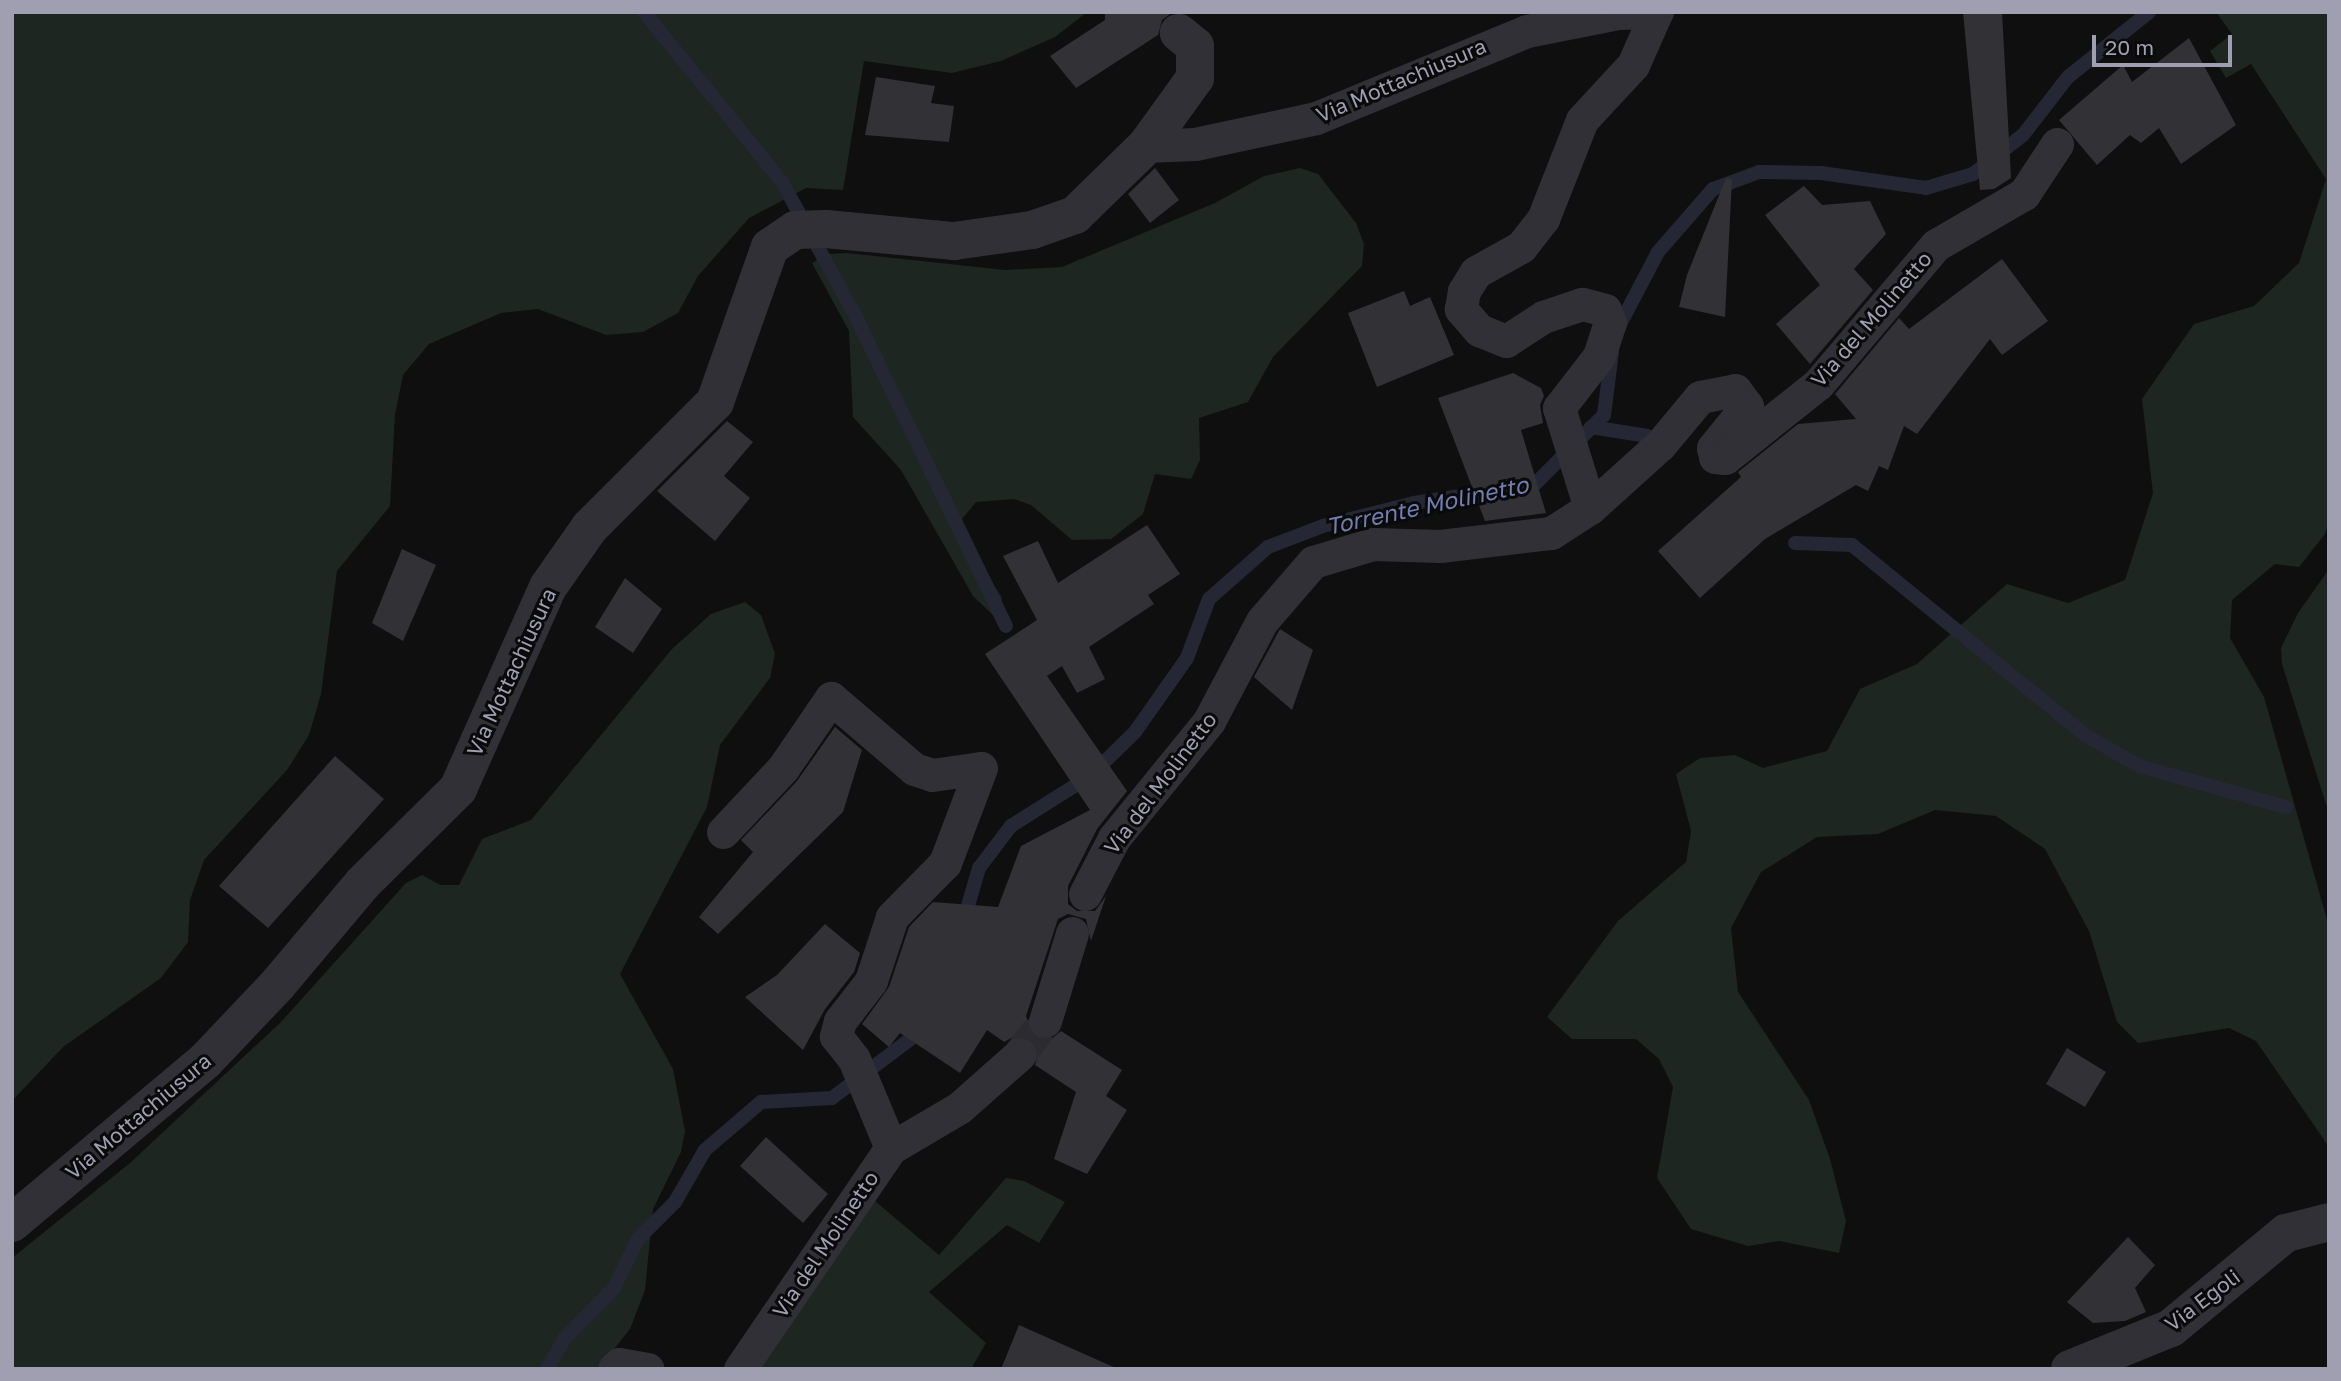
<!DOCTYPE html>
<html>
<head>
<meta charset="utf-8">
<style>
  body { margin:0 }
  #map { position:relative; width:2341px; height:1381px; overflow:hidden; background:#0f0f10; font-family:"Golos Text",sans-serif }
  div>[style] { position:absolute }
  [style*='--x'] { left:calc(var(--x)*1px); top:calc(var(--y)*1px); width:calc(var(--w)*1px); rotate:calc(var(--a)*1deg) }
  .green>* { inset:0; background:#1d2621 }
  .stream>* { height:14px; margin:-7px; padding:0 7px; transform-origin:7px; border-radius:7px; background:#252834 }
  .building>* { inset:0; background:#323135 }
  .pedestrian-tunnel>* { height:33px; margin-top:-16.5px; transform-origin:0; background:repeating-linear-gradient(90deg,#2c2c30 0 33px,transparent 0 50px) }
  .pedestrian>* { height:33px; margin:-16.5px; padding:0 16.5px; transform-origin:16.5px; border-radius:16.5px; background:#313036 }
  .minor>* { height:38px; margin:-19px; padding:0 19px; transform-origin:19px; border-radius:19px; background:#313036 }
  span { translate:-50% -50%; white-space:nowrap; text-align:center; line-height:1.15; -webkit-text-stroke:6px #0a0a0b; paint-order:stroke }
  .street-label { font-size:21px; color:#a09fb2 }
  .water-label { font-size:23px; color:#737eb0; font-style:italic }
  .frame { position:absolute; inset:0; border:14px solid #a09fb2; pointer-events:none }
  .scale { position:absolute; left:2092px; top:35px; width:140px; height:32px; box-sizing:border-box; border:4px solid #a09fb2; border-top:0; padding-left:9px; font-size:21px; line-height:24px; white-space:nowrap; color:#a09fb2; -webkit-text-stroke:5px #0a0a0b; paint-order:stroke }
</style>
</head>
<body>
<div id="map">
  <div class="green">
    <div style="clip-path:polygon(12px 12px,1087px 12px,1055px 37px,1001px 61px,952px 73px,864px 61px,843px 190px,806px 188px,749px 218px,698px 276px,678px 313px,643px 332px,606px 335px,538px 309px,501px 313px,429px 344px,403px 375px,395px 415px,390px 506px,337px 571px,321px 694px,309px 735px,287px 770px,204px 860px,190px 900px,188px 942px,161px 978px,63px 1047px,12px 1101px)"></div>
    <div style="clip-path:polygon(2216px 12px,2329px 12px,2329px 522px,2325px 534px,2299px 567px,2275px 564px,2232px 600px,2230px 638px,2264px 697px,2329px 927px,2329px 1147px,2256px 1041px,2229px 1028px,2138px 1043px,2117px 1022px,2089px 931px,2045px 849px,1996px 816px,1935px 810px,1878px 834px,1817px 837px,1761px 872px,1731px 928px,1738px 992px,1809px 1100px,1830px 1159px,1846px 1221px,1839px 1253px,1779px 1241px,1748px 1246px,1691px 1229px,1657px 1178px,1673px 1087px,1659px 1059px,1636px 1039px,1572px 1039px,1547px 1017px,1618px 921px,1686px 862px,1691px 831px,1676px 774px,1700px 758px,1735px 755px,1763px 768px,1827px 751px,1860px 689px,1917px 664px,2007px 584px,2068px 603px,2125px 580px,2153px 493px,2142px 399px,2194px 324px,2254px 306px,2299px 263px,2326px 179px,2251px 64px,2226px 78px,2210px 51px,2232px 34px)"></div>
    <div style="clip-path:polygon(1300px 168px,1318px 174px,1356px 223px,1364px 244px,1362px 266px,1273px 357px,1248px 402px,1199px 418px,1200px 460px,1191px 479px,1155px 474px,1143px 514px,1111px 539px,1072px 540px,1031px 505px,1014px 499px,976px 502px,962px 519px,966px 540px,1002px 598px,998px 620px,973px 596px,901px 470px,853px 417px,849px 331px,812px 263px,828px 254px,847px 253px,1005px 270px,1062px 267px,1215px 203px,1264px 176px)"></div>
    <div style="clip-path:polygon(2329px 569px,2329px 814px,2282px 664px,2281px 648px,2298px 613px)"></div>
    <div style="clip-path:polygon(745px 602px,761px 615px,775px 654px,770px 678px,720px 745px,707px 807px,620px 974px,673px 1069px,685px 1131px,681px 1152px,653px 1209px,645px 1290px,630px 1329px,603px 1363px,595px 1369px,12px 1369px,12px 1258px,130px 1163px,281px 1022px,406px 883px,422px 875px,440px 885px,459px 885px,482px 839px,531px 820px,672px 649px,711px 614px)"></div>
    <div style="clip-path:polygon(1006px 1178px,1024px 1181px,1065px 1202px,1039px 1243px,1007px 1225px,929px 1292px,986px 1343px,971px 1369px,760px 1369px,797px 1308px,875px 1201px,939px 1255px)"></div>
  </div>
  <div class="stream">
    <div style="--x:644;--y:12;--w:219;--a:50.9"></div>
    <div style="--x:782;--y:182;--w:147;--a:61.2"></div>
    <div style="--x:853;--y:311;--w:350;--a:64.1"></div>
    <div style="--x:1616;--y:332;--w:90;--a:-62.3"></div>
    <div style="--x:1658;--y:252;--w:84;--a:-48.9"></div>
    <div style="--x:1713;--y:189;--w:49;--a:-20.3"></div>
    <div style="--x:1759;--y:172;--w:62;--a:0.9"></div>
    <div style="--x:1821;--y:173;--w:106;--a:8.1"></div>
    <div style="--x:1926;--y:188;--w:49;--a:-16.6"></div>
    <div style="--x:1973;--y:174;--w:63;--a:-38"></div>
    <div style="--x:2023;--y:135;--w:73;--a:-52.2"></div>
    <div style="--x:2068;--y:77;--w:104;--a:-38.7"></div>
    <div style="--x:1591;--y:427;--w:57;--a:9.1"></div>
    <div style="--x:1521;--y:487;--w:12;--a:-5"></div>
    <div style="--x:1533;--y:486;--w:100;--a:-45"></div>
    <div style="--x:1604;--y:415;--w:64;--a:-82.8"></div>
    <div style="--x:1795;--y:543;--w:57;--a:2"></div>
    <div style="--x:1852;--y:545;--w:301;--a:39.2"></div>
    <div style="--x:2085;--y:735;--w:62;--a:29.9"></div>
    <div style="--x:2139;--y:766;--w:153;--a:15.6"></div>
    <div style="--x:963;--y:923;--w:57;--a:-73.8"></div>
    <div style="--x:979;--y:868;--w:53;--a:-52.7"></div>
    <div style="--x:1011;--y:826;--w:93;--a:-32.3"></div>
    <div style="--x:1090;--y:776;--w:63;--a:-44.4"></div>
    <div style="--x:1135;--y:732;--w:90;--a:-54.9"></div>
    <div style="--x:1187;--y:658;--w:63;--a:-69.6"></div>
    <div style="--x:1209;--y:599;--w:79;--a:-41.4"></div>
    <div style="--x:1268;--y:547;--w:59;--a:-20.9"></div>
    <div style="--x:1323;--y:526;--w:94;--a:-14.2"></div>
    <div style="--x:1414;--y:503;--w:81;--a:-8.5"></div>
    <div style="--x:547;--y:1369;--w:34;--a:-60"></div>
    <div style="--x:564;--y:1339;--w:71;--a:-45.6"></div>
    <div style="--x:614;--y:1288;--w:55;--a:-63.9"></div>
    <div style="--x:638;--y:1239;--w:52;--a:-45"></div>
    <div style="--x:675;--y:1202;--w:60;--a:-60"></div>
    <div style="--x:705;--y:1150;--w:74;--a:-40.6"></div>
    <div style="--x:761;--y:1102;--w:71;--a:-3.2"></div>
    <div style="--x:832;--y:1098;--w:100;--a:-36.9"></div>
    <div style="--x:912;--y:1038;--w:15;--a:-58"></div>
  </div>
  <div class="building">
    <div style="clip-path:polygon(1105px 12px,1173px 12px,1162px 20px,1158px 35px,1076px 88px,1050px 56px,1105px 20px)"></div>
    <div style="clip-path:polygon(1963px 12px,2002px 12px,2011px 178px,1994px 189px,1980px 190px)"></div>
    <div style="clip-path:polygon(2189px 38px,2236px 125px,2181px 164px,2159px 128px,2141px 143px,2130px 135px,2097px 165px,2059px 120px,2123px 65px,2132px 82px)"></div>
    <div style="clip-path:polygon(876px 77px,935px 86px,931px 103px,954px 106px,949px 142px,865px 135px)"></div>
    <div style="clip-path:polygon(1155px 168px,1179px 200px,1150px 223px,1128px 194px)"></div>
    <div style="clip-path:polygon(1726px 178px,1732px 179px,1725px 317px,1679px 307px,1687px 275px)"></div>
    <div style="clip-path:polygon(1804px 186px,1822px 205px,1870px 201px,1886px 234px,1854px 269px,1873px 290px,1810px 364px,1776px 324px,1820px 285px,1765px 215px)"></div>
    <div style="clip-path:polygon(2002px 259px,2048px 321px,2002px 355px,1990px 339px,1917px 434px,1904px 426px,1888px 470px,1879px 466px,1868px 491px,1856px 485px,1765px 539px,1700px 598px,1658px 551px,1741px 477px,1738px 472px,1798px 424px,1856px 419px,1835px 394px,1899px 318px,1909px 329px)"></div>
    <div style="clip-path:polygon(1404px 291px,1410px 306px,1430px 297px,1454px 355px,1377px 387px,1348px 313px)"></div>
    <div style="clip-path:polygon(1513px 373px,1541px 388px,1544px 396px,1540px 405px,1543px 423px,1521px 430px,1546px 513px,1485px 521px,1438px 398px)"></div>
    <div style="clip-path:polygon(727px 421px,753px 442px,724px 476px,750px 498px,715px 541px,657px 491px)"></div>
    <div style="clip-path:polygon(1147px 525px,1180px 574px,1148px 595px,1154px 604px,1089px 647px,1105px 679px,1077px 693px,1062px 666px,1047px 676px,1127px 791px,1097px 829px,1068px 886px,1068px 904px,1077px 911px,1095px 911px,1106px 896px,1091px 941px,1086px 919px,1068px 914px,1058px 919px,1026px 1016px,1031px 1034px,1039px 1039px,1050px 1040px,1061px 1031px,1122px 1070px,1106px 1096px,1127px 1110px,1087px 1174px,1054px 1159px,1076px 1092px,1035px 1065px,1039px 1051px,1034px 1041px,1017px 1035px,1004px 1042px,987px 1030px,960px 1073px,900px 1033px,889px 1047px,862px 1024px,889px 987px,909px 927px,933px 902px,998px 907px,1021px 846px,1090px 810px,985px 654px,1037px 620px,1003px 556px,1038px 541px,1058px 583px)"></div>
    <div style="clip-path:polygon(402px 549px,436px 565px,403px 641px,372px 623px)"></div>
    <div style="clip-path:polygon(625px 578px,662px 609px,633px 653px,595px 627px)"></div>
    <div style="clip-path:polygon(1280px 629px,1313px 650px,1292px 710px,1254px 677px)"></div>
    <div style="clip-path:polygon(835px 727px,862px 750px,843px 812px,718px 934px,699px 917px,753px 852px,741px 840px,797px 781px)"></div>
    <div style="clip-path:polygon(335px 756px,384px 799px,268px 928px,219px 886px)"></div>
    <div style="clip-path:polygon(825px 924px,860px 953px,854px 972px,825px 1009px,803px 1050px,745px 997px,777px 975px)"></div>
    <div style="clip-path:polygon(2067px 1048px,2106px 1072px,2085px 1107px,2046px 1084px)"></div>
    <div style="clip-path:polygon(766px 1137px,828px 1194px,803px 1223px,740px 1166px)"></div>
    <div style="clip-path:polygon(2128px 1237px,2155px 1265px,2135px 1288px,2146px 1312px,2125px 1321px,2093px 1323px,2067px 1302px)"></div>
    <div style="clip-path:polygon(1019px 1325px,1118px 1369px,1001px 1369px)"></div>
  </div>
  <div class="pedestrian-tunnel">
    <div style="--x:1020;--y:1054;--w:41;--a:-52.9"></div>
  </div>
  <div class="pedestrian">
    <div style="--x:1146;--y:146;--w:49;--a:-2.3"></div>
    <div style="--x:1195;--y:144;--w:124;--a:-12.1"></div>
    <div style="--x:1316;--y:118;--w:228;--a:-22.4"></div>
    <div style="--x:1527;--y:31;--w:94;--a:-11.1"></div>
    <div style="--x:1619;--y:13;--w:38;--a:-2"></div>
    <div style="--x:1590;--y:508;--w:105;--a:-107.2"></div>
    <div style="--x:1559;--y:408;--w:66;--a:-52.4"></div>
    <div style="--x:1599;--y:356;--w:35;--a:-72"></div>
    <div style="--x:1610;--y:323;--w:14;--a:-111"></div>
    <div style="--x:1605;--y:310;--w:24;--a:-165"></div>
    <div style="--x:1582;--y:304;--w:41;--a:161.6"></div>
    <div style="--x:1543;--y:317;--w:44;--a:147"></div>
    <div style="--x:1506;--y:341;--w:29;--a:-158"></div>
    <div style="--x:1479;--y:330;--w:28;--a:-131"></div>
    <div style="--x:1461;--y:309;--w:18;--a:-81"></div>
    <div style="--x:1464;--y:291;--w:22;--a:-58"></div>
    <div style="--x:1476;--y:272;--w:51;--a:-29.1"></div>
    <div style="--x:1521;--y:247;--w:36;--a:-52"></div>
    <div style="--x:1543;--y:219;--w:106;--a:-68.5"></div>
    <div style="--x:1582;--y:120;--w:75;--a:-47.2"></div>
    <div style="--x:1633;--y:65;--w:57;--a:-66.1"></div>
    <div style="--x:723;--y:832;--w:88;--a:-46.8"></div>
    <div style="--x:783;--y:768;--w:85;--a:-55.6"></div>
    <div style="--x:831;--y:698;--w:109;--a:40.5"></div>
    <div style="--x:914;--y:769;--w:19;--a:18"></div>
    <div style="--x:932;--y:775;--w:49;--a:-8.1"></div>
    <div style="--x:981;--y:768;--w:102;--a:110.8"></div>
    <div style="--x:945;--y:863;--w:76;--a:134.5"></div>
    <div style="--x:892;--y:917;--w:67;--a:108.2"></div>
    <div style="--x:871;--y:981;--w:51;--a:127.8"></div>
    <div style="--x:840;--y:1021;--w:16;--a:105"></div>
    <div style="--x:836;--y:1036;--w:29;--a:52"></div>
    <div style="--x:854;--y:1059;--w:96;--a:67.4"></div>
    <div style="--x:1085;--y:894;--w:63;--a:-62.6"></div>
    <div style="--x:1114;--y:838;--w:151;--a:-50.9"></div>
    <div style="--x:1209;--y:721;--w:113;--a:-62.1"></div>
    <div style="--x:1262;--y:621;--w:78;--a:-49.2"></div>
    <div style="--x:1313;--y:562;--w:63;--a:-16.7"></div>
    <div style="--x:1373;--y:544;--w:67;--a:1.7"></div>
    <div style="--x:1440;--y:546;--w:112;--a:-6.7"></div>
    <div style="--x:1551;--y:533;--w:46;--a:-32.7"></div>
    <div style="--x:1590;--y:508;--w:94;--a:-42"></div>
    <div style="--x:1660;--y:445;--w:62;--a:-50.2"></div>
    <div style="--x:1700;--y:397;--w:36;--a:-11"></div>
    <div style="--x:1735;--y:390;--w:20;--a:53"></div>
    <div style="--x:1747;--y:406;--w:54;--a:129"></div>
    <div style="--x:1713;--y:448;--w:9;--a:77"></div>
    <div style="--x:1715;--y:457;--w:10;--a:6"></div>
    <div style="--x:1725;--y:458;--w:119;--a:-38.5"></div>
    <div style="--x:1818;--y:384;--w:182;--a:-49.7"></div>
    <div style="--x:1936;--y:245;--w:102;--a:-30.1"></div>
    <div style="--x:2024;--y:194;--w:60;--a:-56.6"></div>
    <div style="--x:1045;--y:1021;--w:92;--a:-72.9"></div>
    <div style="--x:614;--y:1369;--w:7;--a:-45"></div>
    <div style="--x:619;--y:1364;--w:29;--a:10"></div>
    <div style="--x:740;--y:1369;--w:268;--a:-55.7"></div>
    <div style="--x:891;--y:1148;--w:79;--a:-30.5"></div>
    <div style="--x:959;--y:1108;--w:81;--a:-41.5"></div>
  </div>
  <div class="minor">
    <div style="--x:12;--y:1223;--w:253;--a:-40"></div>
    <div style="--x:206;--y:1060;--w:105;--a:-46.5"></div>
    <div style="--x:278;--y:984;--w:132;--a:-49.9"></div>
    <div style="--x:363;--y:883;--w:134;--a:-44.7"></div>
    <div style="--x:458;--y:789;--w:221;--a:-66"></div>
    <div style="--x:548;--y:587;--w:73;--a:-55"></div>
    <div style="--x:590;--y:527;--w:177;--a:-45"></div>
    <div style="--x:715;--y:402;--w:164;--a:-70.5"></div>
    <div style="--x:770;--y:247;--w:30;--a:-34"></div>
    <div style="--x:795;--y:230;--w:31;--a:-2"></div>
    <div style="--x:826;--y:229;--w:129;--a:5.4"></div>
    <div style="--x:954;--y:241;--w:79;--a:-8"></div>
    <div style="--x:1032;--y:230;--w:46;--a:-19.2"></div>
    <div style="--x:1075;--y:215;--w:99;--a:-44.2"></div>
    <div style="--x:1146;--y:146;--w:84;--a:-54.2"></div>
    <div style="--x:1195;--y:78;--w:32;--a:-90"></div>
    <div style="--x:1195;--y:46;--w:21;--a:-141"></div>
    <div style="--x:2070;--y:1369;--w:109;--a:-22.1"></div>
    <div style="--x:2171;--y:1328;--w:149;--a:-39.6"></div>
    <div style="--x:2286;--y:1233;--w:44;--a:-14.3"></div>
  </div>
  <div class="street-label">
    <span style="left:1401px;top:80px;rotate:-23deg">Via Mottachiusura</span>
    <span style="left:1871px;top:319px;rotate:-49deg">Via del Molinetto</span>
    <span style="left:511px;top:672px;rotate:-65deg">Via Mottachiusura</span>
    <span style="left:1160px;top:783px;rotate:-53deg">Via del Molinetto</span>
    <span style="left:138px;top:1116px;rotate:-40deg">Via Mottachiusura</span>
    <span style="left:825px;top:1244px;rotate:-56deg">Via del Molinetto</span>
    <span style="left:2202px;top:1300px;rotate:-37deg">Via Egoli</span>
  </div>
  <div class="water-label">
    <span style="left:1427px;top:505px;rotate:-12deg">Torrente Molinetto</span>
  </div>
  <div class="frame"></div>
  <div class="scale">20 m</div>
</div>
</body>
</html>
